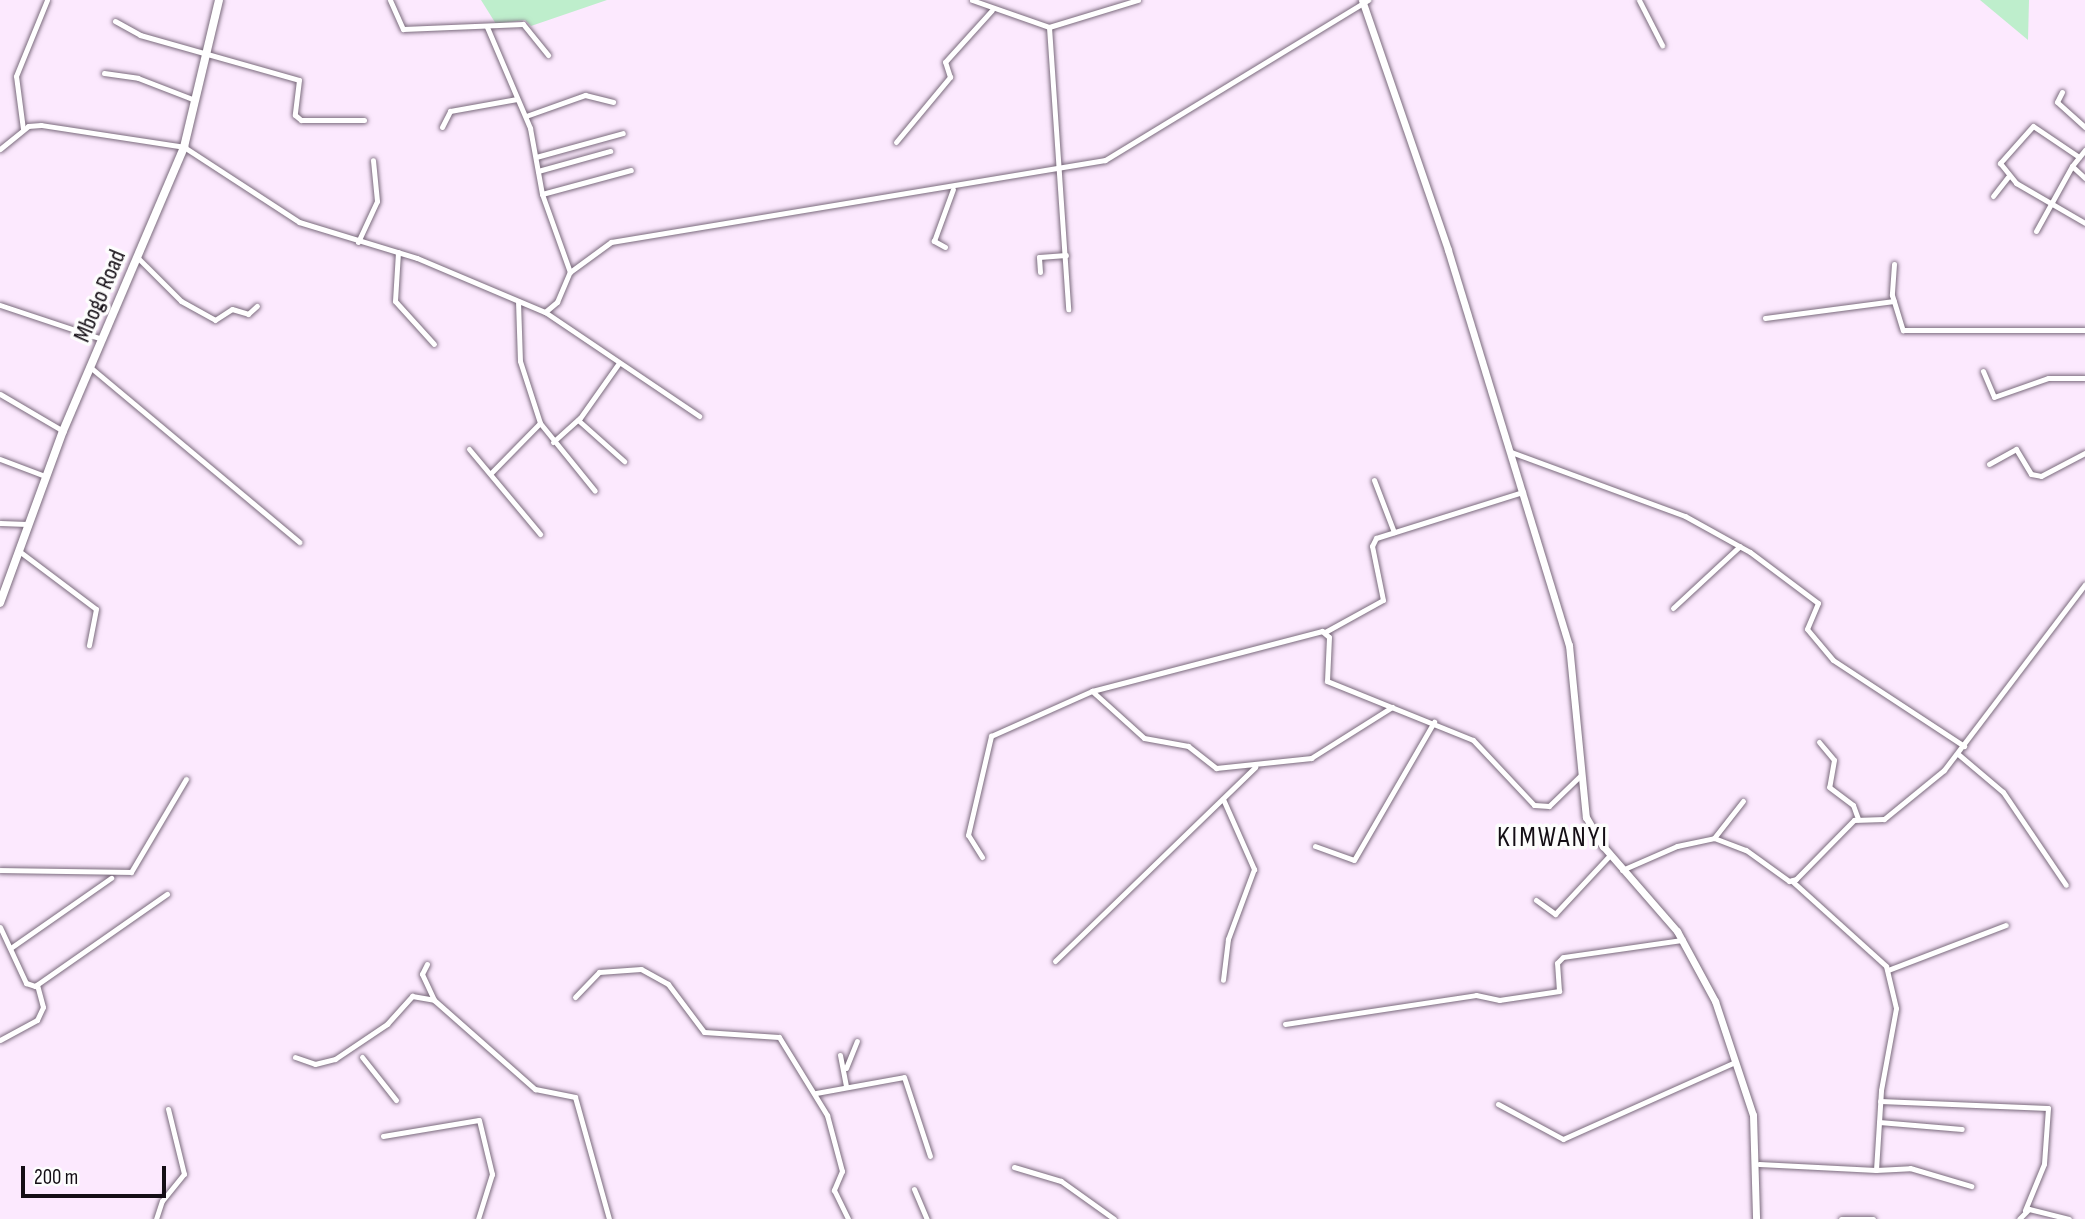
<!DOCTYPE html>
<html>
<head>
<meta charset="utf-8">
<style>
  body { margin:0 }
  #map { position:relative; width:2085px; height:1219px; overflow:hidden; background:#fce9fe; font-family:"Sofia Sans Condensed",sans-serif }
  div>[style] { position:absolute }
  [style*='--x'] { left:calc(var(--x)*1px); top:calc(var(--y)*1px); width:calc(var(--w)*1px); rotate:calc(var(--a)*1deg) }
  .green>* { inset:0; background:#beeecc }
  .roads { filter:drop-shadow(0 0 2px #7a6a7c) drop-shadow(0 0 2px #7a6a7c) }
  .minor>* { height:5px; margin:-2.5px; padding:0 2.5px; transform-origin:2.5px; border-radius:2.5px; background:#fff }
  .tertiary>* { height:7px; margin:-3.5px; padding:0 3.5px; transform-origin:3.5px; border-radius:3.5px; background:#fff }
  .secondary>* { height:8px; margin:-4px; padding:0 4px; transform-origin:4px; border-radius:4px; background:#fff }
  span { translate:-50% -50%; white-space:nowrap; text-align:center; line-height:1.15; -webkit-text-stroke:7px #fdfdfd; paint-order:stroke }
  .street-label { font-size:24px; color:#140e15 }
  .quarter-label { font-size:28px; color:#140e15; letter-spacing:2px }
  .scale { position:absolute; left:21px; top:1166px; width:145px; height:32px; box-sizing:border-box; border:4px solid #140e15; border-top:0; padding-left:9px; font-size:21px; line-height:24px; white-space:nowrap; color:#140e15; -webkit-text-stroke:5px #fdfdfd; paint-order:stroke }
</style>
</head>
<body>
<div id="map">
  <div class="green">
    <div style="clip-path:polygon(481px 0,607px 0,531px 26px,525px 20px,496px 24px)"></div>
    <div style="clip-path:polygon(1980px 0,2029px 0,2028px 40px)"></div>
  </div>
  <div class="roads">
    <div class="minor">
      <div style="--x:390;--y:0;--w:32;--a:66"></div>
      <div style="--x:403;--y:29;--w:120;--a:-2.4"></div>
      <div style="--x:523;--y:24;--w:40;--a:51"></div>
      <div style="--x:972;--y:0;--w:82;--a:19.3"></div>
      <div style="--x:1049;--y:27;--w:93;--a:-16.9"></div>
      <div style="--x:1639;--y:0;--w:51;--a:62.9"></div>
      <div style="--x:115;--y:21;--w:29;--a:29"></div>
      <div style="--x:140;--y:35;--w:165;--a:15.8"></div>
      <div style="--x:299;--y:80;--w:35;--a:97"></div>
      <div style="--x:295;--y:115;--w:8;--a:40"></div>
      <div style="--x:301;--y:120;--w:63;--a:0"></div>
      <div style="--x:487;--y:27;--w:110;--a:66.9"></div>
      <div style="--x:530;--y:128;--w:67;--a:79.7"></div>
      <div style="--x:542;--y:194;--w:83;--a:70.3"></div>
      <div style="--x:1049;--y:27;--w:283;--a:86.1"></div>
      <div style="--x:104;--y:73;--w:34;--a:8"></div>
      <div style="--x:138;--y:78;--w:61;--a:21.1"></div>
      <div style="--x:2062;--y:92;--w:11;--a:117"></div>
      <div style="--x:2057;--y:102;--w:38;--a:42"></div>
      <div style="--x:526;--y:116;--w:63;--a:-19.6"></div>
      <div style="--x:585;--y:95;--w:29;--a:14"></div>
      <div style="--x:442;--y:127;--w:18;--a:-63"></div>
      <div style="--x:450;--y:111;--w:68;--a:-10.2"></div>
      <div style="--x:23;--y:129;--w:53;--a:-97.5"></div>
      <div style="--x:16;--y:76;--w:82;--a:-67.8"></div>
      <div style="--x:896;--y:142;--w:85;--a:-50.3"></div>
      <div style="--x:950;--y:77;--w:16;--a:-108"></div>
      <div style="--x:945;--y:62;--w:70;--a:-47.9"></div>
      <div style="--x:0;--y:149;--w:36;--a:-39"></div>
      <div style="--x:28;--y:126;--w:13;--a:-4"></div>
      <div style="--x:41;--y:125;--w:145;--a:8.7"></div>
      <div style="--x:184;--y:147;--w:137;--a:33.1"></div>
      <div style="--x:299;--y:222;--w:123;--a:17"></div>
      <div style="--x:417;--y:258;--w:139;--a:22.9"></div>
      <div style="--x:545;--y:312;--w:16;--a:-40"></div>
      <div style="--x:557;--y:302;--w:33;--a:-67"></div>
      <div style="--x:570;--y:272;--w:51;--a:-36.2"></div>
      <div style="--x:611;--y:242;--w:501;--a:-9.42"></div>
      <div style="--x:1105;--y:160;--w:308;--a:-31.3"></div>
      <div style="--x:536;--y:157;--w:90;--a:-15.4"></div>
      <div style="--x:2079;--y:157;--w:55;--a:-146"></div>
      <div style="--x:2033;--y:126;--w:50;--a:131.7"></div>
      <div style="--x:2000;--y:163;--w:26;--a:51"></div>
      <div style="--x:2016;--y:183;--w:80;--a:30.1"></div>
      <div style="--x:2072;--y:166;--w:21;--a:-51"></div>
      <div style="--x:538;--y:171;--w:75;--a:-15.5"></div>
      <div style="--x:542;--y:194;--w:92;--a:-15.1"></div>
      <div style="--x:1993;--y:196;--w:24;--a:-52"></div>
      <div style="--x:2036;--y:231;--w:74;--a:-61"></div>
      <div style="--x:2072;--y:166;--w:18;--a:43"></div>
      <div style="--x:358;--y:242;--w:45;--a:-65.1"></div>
      <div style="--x:377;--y:201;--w:41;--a:-95.6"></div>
      <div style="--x:945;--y:247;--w:13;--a:-151"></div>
      <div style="--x:934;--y:241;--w:55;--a:-69.9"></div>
      <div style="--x:398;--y:252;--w:49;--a:93.5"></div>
      <div style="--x:395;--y:301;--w:58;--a:47.8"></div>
      <div style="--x:137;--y:257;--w:62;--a:45"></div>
      <div style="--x:181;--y:301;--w:39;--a:29"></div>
      <div style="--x:215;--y:320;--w:20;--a:-33"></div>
      <div style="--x:232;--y:309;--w:17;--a:17"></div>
      <div style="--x:248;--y:314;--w:12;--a:-42"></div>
      <div style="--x:1894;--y:264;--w:31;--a:94"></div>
      <div style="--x:1892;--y:295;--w:37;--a:73"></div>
      <div style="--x:1903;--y:330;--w:182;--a:0"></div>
      <div style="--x:1040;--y:272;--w:15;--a:-94"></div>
      <div style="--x:1039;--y:257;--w:27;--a:-4"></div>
      <div style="--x:518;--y:301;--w:60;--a:88.1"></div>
      <div style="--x:520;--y:361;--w:65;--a:72.1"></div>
      <div style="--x:540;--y:423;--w:87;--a:51"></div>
      <div style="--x:0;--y:305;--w:108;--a:18.4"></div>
      <div style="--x:545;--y:312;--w:186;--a:34"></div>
      <div style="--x:1765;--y:318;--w:130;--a:-7.5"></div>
      <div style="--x:90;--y:367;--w:273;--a:39.9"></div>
      <div style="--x:1983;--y:371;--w:28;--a:67"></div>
      <div style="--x:1994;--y:397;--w:57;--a:-19.4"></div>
      <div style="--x:2048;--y:378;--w:37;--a:0"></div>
      <div style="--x:0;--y:394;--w:73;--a:30.4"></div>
      <div style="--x:578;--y:420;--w:62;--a:41.7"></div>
      <div style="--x:553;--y:442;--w:36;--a:-42"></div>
      <div style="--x:580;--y:418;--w:67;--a:-54.7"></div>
      <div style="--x:469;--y:449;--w:111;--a:50.1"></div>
      <div style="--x:1511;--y:452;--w:185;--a:20.2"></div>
      <div style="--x:1685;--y:516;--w:74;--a:29"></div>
      <div style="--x:1750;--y:552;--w:85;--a:36.9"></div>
      <div style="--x:1818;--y:603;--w:28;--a:113"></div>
      <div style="--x:1807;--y:629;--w:40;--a:50"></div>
      <div style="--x:1833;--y:660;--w:157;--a:33.3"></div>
      <div style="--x:0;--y:459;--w:48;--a:20.7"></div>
      <div style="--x:1989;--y:464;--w:31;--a:-29"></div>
      <div style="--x:2016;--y:449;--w:29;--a:59"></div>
      <div style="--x:2031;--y:474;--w:10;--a:11"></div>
      <div style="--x:2041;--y:476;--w:50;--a:-27.6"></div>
      <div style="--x:491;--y:473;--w:70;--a:-45.6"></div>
      <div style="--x:1374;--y:480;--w:56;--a:69"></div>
      <div style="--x:0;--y:523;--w:27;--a:2"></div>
      <div style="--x:19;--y:551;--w:96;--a:37"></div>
      <div style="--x:96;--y:609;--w:37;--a:101"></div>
      <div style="--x:1673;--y:608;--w:91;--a:-42.8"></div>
      <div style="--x:1325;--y:632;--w:66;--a:-28.9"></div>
      <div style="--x:1383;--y:600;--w:55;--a:-101.5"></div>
      <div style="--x:1372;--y:546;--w:9;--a:-63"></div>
      <div style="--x:1376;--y:538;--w:154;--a:-17.4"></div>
      <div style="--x:1092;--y:691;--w:70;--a:42.1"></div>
      <div style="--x:1144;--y:738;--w:45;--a:10.3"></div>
      <div style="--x:1188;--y:746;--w:36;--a:38"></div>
      <div style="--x:1216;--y:768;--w:96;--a:-6"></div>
      <div style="--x:1311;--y:758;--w:96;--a:-32.2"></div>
      <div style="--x:1819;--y:742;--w:23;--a:50"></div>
      <div style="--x:1834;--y:760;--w:27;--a:100"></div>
      <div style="--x:1829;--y:787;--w:30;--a:37"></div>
      <div style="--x:1853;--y:805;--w:15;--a:70"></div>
      <div style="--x:1958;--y:754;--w:59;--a:40.2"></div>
      <div style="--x:2003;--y:792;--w:112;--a:55.9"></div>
      <div style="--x:1223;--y:799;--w:77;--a:66.1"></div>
      <div style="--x:1254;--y:869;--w:75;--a:110.4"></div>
      <div style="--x:1228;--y:939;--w:41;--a:97"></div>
      <div style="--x:1714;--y:838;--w:47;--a:-51.9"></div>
      <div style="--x:1315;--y:846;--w:41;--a:19.7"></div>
      <div style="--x:1354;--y:860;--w:160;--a:-59.9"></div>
      <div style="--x:982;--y:857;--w:26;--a:-122"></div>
      <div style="--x:968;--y:835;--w:102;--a:-76.9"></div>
      <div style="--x:991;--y:736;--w:111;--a:-24"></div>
      <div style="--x:1092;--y:691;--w:238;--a:-14.6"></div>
      <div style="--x:1322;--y:631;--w:9;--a:41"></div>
      <div style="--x:1329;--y:637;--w:44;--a:92.6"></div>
      <div style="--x:1327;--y:681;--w:157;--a:22"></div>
      <div style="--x:1473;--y:740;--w:89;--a:46.8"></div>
      <div style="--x:1534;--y:805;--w:15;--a:4"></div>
      <div style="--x:1549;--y:806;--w:43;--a:-44.1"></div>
      <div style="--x:0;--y:870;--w:131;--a:0.9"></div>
      <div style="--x:131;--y:872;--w:108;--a:-59.4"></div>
      <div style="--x:1622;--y:870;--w:60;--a:-23.6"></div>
      <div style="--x:1677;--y:846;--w:38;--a:-12"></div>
      <div style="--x:1714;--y:838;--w:34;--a:21"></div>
      <div style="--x:1746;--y:850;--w:53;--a:35.8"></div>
      <div style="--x:1789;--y:881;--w:7;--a:-16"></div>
      <div style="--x:1796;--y:879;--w:83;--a:-45.5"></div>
      <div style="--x:1854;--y:820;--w:30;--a:-2"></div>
      <div style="--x:1884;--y:819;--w:77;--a:-39.2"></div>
      <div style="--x:1944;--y:770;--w:233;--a:-52.8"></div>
      <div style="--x:1536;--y:900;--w:24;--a:36"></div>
      <div style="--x:1555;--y:914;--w:81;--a:-47"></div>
      <div style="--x:0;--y:927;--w:62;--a:65.1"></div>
      <div style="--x:26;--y:983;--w:9;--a:18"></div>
      <div style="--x:35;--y:986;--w:161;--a:-34.9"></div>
      <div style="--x:12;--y:947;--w:121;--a:-34.9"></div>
      <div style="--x:1055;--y:961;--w:279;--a:-44.1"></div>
      <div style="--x:427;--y:964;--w:11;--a:117"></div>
      <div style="--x:422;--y:974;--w:29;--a:65"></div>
      <div style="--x:434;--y:1000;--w:135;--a:41.4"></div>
      <div style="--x:535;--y:1089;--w:41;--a:11.3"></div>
      <div style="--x:575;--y:1097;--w:127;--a:74.4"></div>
      <div style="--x:1888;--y:970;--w:126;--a:-20.9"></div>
      <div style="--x:575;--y:997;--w:35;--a:-46"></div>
      <div style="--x:599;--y:972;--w:42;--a:-4.1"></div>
      <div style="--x:641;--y:969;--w:31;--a:29"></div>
      <div style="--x:668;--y:984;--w:60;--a:53.1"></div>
      <div style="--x:704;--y:1032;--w:75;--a:3.8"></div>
      <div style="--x:779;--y:1037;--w:92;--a:58.4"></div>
      <div style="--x:827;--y:1115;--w:58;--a:75"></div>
      <div style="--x:842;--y:1171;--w:21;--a:113"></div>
      <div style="--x:834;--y:1190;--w:32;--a:64"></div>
      <div style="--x:1285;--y:1024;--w:193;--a:-8.6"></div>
      <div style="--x:1476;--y:995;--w:24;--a:12"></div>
      <div style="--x:1499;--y:1000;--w:61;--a:-8.5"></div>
      <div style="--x:1559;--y:991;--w:28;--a:-94"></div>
      <div style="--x:1557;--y:963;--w:8;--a:-45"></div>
      <div style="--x:1563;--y:957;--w:121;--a:-8.1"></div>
      <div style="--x:0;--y:1040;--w:42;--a:-28.4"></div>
      <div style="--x:37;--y:1020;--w:14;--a:-65"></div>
      <div style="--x:43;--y:1007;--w:23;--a:-105"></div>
      <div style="--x:840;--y:1055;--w:32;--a:79"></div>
      <div style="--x:295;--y:1057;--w:21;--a:19"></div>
      <div style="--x:315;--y:1064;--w:21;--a:-14"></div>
      <div style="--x:335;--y:1059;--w:63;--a:-33.9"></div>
      <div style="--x:387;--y:1024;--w:38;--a:-48"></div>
      <div style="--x:412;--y:996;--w:22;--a:10"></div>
      <div style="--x:362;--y:1057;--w:55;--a:51.7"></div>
      <div style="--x:846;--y:1068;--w:29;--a:-68"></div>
      <div style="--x:816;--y:1093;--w:89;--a:-10.3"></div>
      <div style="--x:904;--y:1077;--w:83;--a:71.8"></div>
      <div style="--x:1880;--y:1101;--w:168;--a:2.4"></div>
      <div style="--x:2048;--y:1108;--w:56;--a:94.1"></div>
      <div style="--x:2044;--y:1164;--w:50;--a:112.4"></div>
      <div style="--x:1498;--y:1104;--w:74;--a:28.3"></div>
      <div style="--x:1563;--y:1139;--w:188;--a:-24.1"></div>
      <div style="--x:1879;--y:1122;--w:83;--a:4.8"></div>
      <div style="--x:383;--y:1136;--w:97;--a:-9.5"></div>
      <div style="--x:479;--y:1120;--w:56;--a:76.5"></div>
      <div style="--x:492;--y:1174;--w:47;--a:107.3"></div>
      <div style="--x:1759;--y:1164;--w:117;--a:2.9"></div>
      <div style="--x:1876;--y:1170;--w:80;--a:-86.4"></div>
      <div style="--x:1881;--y:1090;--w:83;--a:-79.6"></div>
      <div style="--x:1896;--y:1008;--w:43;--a:-103.4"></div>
      <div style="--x:1886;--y:966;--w:127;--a:-137.9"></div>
      <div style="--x:1014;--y:1167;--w:49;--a:16.6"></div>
      <div style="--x:1061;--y:1181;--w:65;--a:35.6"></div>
      <div style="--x:1876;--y:1170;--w:34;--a:-3"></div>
      <div style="--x:1910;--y:1168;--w:64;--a:16.4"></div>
      <div style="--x:914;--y:1189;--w:33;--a:67"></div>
      <div style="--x:156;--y:1219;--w:19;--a:-72"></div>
      <div style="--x:162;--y:1201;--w:35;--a:-51"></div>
      <div style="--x:184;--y:1174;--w:67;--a:-103.8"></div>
      <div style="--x:1841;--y:1219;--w:32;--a:0"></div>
      <div style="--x:2019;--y:1219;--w:14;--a:-45"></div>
      <div style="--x:2029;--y:1209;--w:41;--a:14"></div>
    </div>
    <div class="tertiary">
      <div style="--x:1362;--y:0;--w:264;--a:71"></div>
      <div style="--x:1448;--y:250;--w:413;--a:73"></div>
      <div style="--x:1569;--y:645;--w:173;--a:84.4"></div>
      <div style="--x:1586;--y:817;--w:34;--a:60"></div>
      <div style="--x:1603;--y:846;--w:113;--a:49"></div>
      <div style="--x:1677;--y:931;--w:80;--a:61.5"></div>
      <div style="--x:1715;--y:1001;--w:120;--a:71.6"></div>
      <div style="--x:1753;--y:1115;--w:104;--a:88.3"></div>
    </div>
    <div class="secondary">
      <div style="--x:0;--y:603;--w:183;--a:-69.9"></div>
      <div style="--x:63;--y:431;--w:309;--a:-66.9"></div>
      <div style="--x:184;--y:147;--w:151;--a:-76.6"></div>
    </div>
  </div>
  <div class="street-label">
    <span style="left:100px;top:296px;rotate:-67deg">Mbogo Road</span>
  </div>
  <div class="quarter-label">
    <span style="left:1553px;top:838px">KIMWANYI</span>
  </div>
  <div class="scale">200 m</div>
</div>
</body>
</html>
